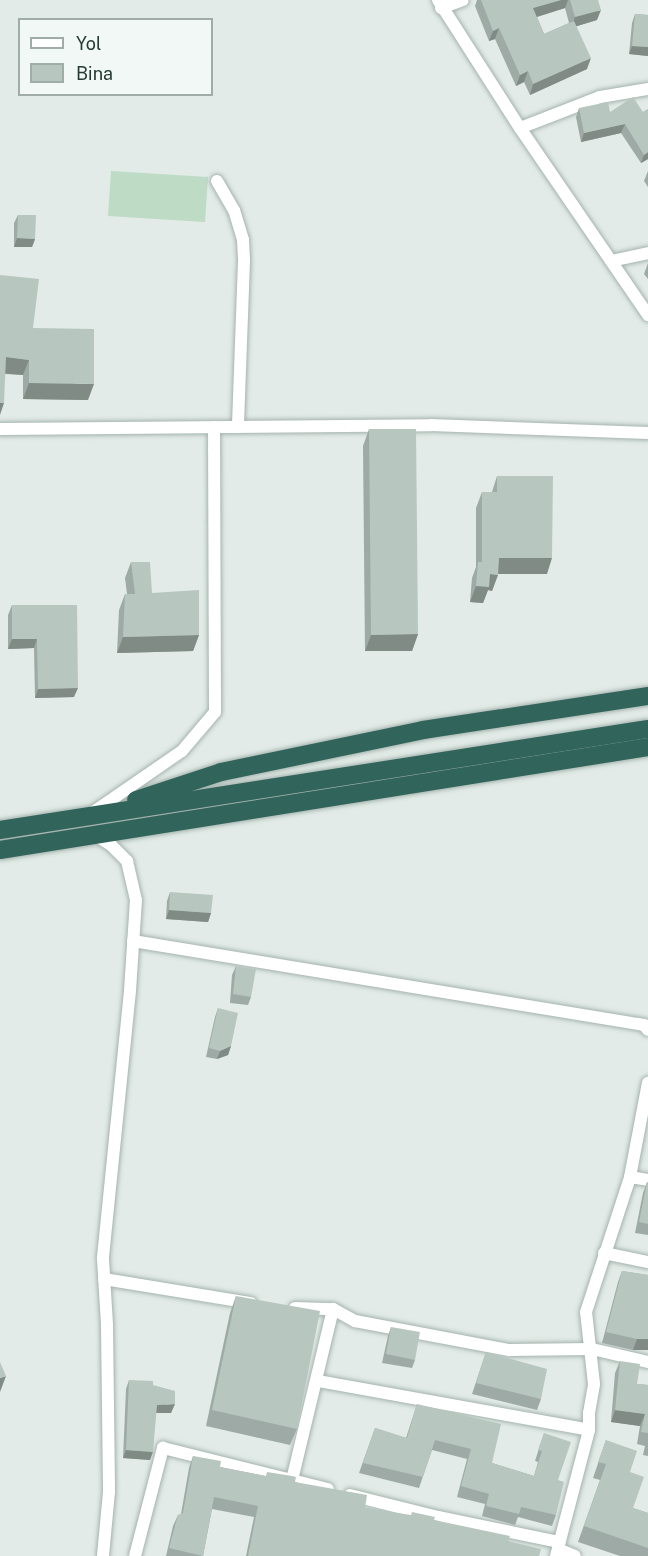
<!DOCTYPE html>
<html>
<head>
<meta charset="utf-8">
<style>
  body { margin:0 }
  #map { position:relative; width:648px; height:1556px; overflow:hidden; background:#e2ebe7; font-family:"Public Sans",sans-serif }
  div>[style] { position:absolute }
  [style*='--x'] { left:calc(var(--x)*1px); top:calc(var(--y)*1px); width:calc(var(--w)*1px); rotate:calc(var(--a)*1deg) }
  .green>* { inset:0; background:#bddbc5 }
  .roads { filter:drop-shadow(0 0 2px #a5b3ae) drop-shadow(0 0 2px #a5b3ae) }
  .street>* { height:12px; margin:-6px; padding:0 6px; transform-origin:6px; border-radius:6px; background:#fff }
  .highway>* { height:18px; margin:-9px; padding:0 9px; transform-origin:9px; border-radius:9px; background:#31655b }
  .wall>* { inset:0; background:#9eaaa5 }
  .shaded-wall>* { inset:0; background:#818b86 }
  .building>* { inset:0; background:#b8c6c0 }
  span { translate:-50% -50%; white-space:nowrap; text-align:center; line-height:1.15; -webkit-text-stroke:4.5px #f2f8f5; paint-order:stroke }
  .legend { position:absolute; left:18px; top:18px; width:195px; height:78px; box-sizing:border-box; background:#f2f8f5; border:2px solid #9faca8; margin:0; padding:8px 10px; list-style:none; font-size:18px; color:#233b35 }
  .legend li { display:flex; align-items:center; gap:12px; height:30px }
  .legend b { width:30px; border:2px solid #9faca8 }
</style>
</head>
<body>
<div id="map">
  <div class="green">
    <div style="clip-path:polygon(111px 171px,208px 177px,205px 222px,108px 216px)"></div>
  </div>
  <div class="roads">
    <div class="street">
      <div style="--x:438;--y:0;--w:152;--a:57.4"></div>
      <div style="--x:520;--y:128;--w:227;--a:55.6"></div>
      <div style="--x:441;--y:8;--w:23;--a:-20"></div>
      <div style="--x:520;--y:128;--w:86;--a:-21.2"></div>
      <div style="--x:600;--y:97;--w:49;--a:-9.5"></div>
      <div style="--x:217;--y:181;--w:34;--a:60"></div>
      <div style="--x:234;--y:210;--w:31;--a:73"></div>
      <div style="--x:243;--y:240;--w:21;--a:87"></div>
      <div style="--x:244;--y:261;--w:166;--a:92.1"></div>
      <div style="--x:611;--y:261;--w:38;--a:-12"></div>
      <div style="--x:0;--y:429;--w:431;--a:-0.5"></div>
      <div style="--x:431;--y:425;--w:217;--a:2.1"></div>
      <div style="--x:92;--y:813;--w:109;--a:-34.6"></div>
      <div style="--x:182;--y:751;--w:51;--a:-49.8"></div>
      <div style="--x:215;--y:712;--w:285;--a:-90.2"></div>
      <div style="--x:95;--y:835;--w:19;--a:32"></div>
      <div style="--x:111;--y:845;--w:23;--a:45"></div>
      <div style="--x:127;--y:861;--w:40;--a:77"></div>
      <div style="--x:136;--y:900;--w:91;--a:93.8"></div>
      <div style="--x:130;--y:991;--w:269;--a:95.8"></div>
      <div style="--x:103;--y:1259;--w:66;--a:86.5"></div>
      <div style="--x:107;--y:1325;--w:167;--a:89.3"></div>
      <div style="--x:109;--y:1492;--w:64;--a:95.4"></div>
      <div style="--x:133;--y:941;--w:518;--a:9.33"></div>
      <div style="--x:644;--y:1025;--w:6;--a:51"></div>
      <div style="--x:630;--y:1177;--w:96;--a:-79.2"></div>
      <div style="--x:604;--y:1253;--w:45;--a:11.6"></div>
      <div style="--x:104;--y:1279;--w:149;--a:9.3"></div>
      <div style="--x:295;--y:1308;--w:38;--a:2"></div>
      <div style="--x:318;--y:1381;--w:275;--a:10.2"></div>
      <div style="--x:292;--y:1480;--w:176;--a:-76.5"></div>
      <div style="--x:333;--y:1309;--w:25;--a:29"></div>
      <div style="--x:355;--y:1321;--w:157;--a:10.7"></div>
      <div style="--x:509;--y:1350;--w:83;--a:-0.7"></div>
      <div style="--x:592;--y:1349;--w:57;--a:13.1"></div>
      <div style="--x:350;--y:1495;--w:91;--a:14"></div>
      <div style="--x:438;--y:1517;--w:124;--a:11.7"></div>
      <div style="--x:558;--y:1549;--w:18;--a:22"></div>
      <div style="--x:135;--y:1556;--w:112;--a:-75.5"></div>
      <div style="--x:163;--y:1448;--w:170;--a:14"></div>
      <div style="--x:556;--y:1556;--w:130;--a:-75.3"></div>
      <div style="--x:589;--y:1430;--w:17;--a:-90"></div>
      <div style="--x:589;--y:1413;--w:29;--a:-80"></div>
      <div style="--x:594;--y:1384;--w:72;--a:-96.3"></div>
      <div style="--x:586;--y:1312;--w:142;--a:-71.9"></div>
      <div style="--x:630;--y:1177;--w:18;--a:9"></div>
    </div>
    <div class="highway">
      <div style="--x:136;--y:800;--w:89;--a:-18.2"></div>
      <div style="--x:221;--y:772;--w:206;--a:-11.7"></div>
      <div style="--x:423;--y:730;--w:228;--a:-8.6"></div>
      <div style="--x:0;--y:830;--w:656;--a:-8.86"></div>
      <div style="--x:0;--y:850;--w:656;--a:-9.03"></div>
    </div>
  </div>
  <div class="wall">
    <div style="clip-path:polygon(evenodd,477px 0,598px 0,597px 20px,576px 26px,587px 69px,530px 95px,524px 82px,516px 86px,495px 39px,489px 41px,475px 6px,477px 0,565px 8px,569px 23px,544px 34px,537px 17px,565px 8px)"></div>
    <div style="clip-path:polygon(635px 14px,648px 15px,648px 56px,629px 54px,632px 23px)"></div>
    <div style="clip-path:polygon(579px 108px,610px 112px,643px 112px,648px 109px,648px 159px,641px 163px,621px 133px,581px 142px,576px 117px)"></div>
    <div style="clip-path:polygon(648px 171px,648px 187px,644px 181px)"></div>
    <div style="clip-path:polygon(18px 215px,35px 239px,32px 247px,14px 247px,14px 223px)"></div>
    <div style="clip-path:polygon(648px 263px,648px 279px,644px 274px)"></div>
    <div style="clip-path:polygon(0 275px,33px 328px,88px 400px,23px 399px,23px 375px,5px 374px)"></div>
    <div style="clip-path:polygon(369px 429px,418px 634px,412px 651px,365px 651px,363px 446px)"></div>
    <div style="clip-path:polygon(497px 476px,547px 574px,498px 574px,492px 591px,488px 590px,483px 603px,470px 602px,472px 578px,476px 567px,476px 508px,482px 492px,492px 492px)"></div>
    <div style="clip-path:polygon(131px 562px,152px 593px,199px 635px,193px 651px,117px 653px,119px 610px,125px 594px,127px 594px,125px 578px)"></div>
    <div style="clip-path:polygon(12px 605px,77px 605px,74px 697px,35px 698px,34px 648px,8px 649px,8px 615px)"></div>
    <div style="clip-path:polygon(170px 892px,211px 913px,208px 922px,166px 919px,167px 901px)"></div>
    <div style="clip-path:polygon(236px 966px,251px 997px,248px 1005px,230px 1003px,232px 975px)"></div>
    <div style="clip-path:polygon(218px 1008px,231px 1046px,228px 1055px,217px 1059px,206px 1057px,215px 1017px)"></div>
    <div style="clip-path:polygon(647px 1182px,648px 1182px,648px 1235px,635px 1233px,643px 1193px)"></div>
    <div style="clip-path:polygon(622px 1271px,648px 1275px,648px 1350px,633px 1350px,602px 1343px,618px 1282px)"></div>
    <div style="clip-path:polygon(236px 1296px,297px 1429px,290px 1445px,206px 1426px,230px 1313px)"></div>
    <div style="clip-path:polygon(391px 1327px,415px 1360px,412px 1368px,382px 1363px,388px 1336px)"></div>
    <div style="clip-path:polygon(486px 1352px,541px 1399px,537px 1410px,472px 1394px)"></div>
    <div style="clip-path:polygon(620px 1361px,637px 1384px,648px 1385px,648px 1456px,643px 1455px,645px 1446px,637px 1444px,640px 1426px,611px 1422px,615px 1373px)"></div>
    <div style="clip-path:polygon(129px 1380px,153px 1385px,171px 1413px,156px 1413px,150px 1460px,123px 1458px,126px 1389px)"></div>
    <div style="clip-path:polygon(417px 1404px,492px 1463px,534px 1476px,538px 1462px,535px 1461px,544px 1433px,558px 1480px,556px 1515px,552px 1526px,518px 1517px,515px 1525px,482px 1516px,485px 1504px,457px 1497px,467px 1459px,432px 1450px,419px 1488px,359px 1473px,375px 1428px,406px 1438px)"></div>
    <div style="clip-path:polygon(606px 1440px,630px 1472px,633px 1508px,648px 1513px,648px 1556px,620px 1556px,578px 1542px,600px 1480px,593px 1478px)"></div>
    <div style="clip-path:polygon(193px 1456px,220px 1467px,295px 1482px,365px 1508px,434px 1520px,508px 1541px,539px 1556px,246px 1556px,254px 1517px,212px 1509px,203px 1556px,166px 1556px,173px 1526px,178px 1515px,181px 1514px,189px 1468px)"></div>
  </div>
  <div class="shaded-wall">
    <div style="clip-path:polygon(561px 0,568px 0,565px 8px,530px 19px,533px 8px)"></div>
    <div style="clip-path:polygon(601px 10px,597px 20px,571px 28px,575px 17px)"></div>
    <div style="clip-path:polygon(499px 28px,495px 39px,489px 41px,493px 31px)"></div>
    <div style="clip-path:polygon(632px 46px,648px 47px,648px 56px,629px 54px)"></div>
    <div style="clip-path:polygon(591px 58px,587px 69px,530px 95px,533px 84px)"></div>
    <div style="clip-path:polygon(528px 71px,524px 82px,516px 86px,520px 75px)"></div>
    <div style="clip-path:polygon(625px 124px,621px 133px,581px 142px,584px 133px)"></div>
    <div style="clip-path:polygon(648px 152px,648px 159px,641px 163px,644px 155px)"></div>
    <div style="clip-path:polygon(17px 238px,35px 239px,32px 247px,14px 247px)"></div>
    <div style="clip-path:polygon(6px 357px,29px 360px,23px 375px,0 373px)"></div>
    <div style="clip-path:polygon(29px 383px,94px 384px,88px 400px,23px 399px)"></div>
    <div style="clip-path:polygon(0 403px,4px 403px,0 415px)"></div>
    <div style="clip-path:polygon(499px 558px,552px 558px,547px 574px,493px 574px)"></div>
    <div style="clip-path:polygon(490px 574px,498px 575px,492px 591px,488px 590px,483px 603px,470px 602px,476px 586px)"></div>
    <div style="clip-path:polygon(418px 634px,412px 651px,365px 651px,371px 635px)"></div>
    <div style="clip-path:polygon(199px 635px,193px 651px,117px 653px,123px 637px)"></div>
    <div style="clip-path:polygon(12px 639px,37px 639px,34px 648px,8px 649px)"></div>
    <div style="clip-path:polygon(78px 688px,74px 697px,35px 698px,38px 689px)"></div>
    <div style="clip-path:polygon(169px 910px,211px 913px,208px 922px,166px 919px)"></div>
    <div style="clip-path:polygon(231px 1046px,228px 1055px,217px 1059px,220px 1051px)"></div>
    <div style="clip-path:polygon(637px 1339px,648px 1339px,648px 1350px,633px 1350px)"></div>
    <div style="clip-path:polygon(6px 1376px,0 1392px,0 1378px)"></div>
    <div style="clip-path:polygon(175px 1404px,171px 1413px,154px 1413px,157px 1405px)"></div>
    <div style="clip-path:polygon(615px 1410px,645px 1414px,640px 1426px,611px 1422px)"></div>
    <div style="clip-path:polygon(126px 1450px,153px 1452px,150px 1460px,123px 1458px)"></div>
  </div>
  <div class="building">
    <div style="clip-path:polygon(481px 0,561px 0,533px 8px,544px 34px,574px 21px,591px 58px,533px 84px,528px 71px,520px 75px,499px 28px,493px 31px)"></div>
    <div style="clip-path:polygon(570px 0,598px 0,601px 10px,575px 17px)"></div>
    <div style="clip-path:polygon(635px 14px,648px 15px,648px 47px,632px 46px)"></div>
    <div style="clip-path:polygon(633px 97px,643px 112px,648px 109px,648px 152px,644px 155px,625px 124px,584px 133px,579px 108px,608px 102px,610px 112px)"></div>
    <div style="clip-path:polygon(18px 215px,36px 215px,35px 239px,17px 238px)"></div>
    <div style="clip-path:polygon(0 275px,39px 279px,33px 328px,94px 329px,94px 384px,29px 383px,29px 360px,6px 357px,4px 403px,0 403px)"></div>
    <div style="clip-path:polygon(369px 429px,416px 429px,418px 634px,371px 635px)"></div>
    <div style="clip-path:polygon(497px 476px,553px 476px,552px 558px,499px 558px,498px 575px,490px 574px,489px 587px,476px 586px,478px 562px,482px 562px,482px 492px,497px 492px)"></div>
    <div style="clip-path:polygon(131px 562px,150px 562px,152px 593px,199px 590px,199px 635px,123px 637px,125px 594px,135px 594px)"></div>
    <div style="clip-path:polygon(12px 605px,77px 605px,78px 688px,38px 689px,37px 639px,12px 639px)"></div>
    <div style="clip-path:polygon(170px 892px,213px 895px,211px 913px,169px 910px)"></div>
    <div style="clip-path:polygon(236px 966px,256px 969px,251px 997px,233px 994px)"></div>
    <div style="clip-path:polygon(218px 1008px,238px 1013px,231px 1046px,220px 1051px,209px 1048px)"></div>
    <div style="clip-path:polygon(647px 1182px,648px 1182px,648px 1224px,639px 1222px)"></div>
    <div style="clip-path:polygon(622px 1271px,648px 1275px,648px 1339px,637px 1339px,606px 1332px)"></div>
    <div style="clip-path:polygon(236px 1296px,320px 1311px,297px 1429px,212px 1410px)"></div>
    <div style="clip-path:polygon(391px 1327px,420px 1332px,415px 1360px,386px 1354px)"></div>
    <div style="clip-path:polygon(486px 1352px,547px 1369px,541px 1399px,476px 1383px)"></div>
    <div style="clip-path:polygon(620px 1361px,640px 1364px,637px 1384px,648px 1385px,648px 1433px,641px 1432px,645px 1414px,615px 1410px)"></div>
    <div style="clip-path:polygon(0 1362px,6px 1376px,0 1378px)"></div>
    <div style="clip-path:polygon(129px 1380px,153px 1381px,153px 1385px,175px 1391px,175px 1404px,157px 1405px,153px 1452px,126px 1450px)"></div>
    <div style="clip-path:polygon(417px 1404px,501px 1424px,492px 1463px,534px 1476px,542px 1451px,538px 1450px,544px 1433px,571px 1442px,558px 1480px,564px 1482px,556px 1515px,521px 1507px,519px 1514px,486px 1506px,489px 1494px,461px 1486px,471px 1449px,435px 1440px,423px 1477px,363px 1463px,375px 1428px,407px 1438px)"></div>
    <div style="clip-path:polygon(606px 1440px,637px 1451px,630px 1472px,644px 1477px,633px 1508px,648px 1513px,648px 1548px,584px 1526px,606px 1464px,598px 1462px)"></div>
    <div style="clip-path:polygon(193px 1456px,221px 1461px,220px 1467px,266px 1476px,267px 1472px,292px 1476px,296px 1477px,295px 1482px,367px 1495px,365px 1508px,411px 1515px,412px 1512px,435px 1517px,434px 1520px,510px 1536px,508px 1541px,541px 1549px,539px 1556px,248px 1556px,258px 1506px,214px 1497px,203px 1556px,169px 1548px,178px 1515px,183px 1513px)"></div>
  </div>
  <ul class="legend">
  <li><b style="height:8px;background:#fff"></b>Yol</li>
  <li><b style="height:16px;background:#b8c6c0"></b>Bina</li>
  </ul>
</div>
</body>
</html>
